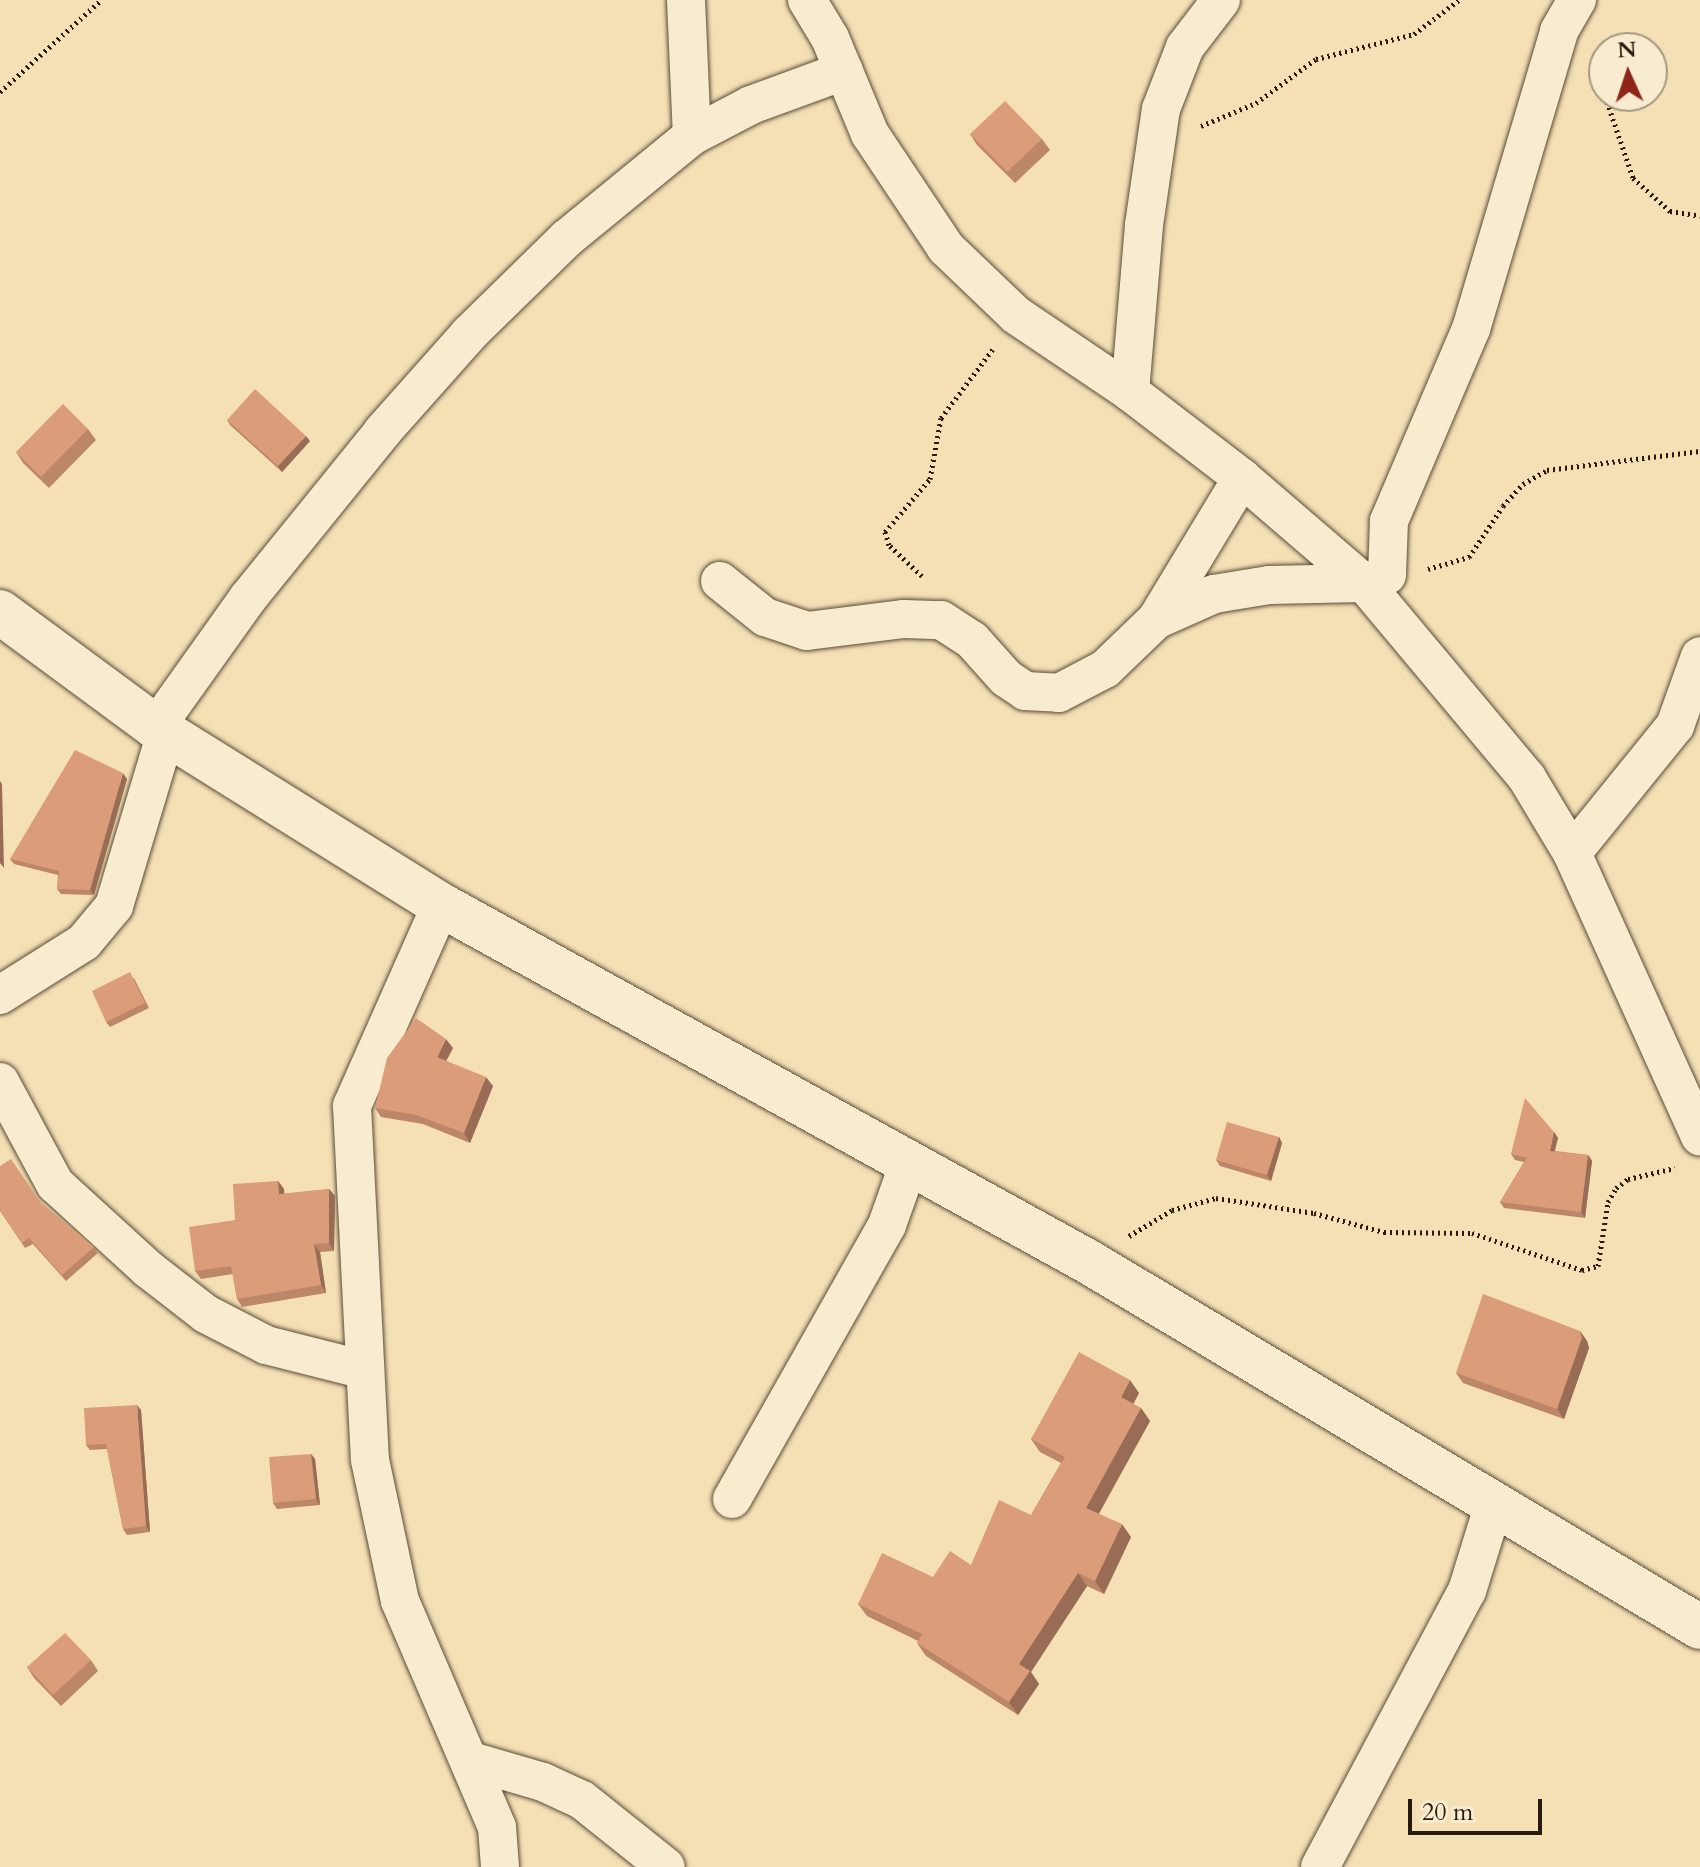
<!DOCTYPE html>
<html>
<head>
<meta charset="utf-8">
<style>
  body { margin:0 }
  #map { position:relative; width:1700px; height:1867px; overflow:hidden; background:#f5e0b5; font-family:Cardo,serif }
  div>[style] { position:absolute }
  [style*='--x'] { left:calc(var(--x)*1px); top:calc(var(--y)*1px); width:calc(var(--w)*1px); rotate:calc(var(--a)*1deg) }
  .path>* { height:5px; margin-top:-2.5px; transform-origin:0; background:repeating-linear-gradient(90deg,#261b0e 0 2px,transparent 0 6px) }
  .roads { filter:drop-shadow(0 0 2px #5a4c38) drop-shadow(0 0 2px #5a4c38) }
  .street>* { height:38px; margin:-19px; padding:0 19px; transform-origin:19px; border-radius:19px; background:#f8ebcf }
  .secondary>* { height:44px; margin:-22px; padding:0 22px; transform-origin:22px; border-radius:22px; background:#f8ebcf }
  .wall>* { inset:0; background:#bc8668 }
  .shaded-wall>* { inset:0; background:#996d55 }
  .building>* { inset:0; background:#db9c79 }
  span { translate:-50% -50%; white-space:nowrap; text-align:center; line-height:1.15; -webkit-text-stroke:6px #f8ebcf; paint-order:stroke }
  .north { position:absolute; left:1588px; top:32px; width:80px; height:80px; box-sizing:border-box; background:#f8ebcf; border:2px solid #a49882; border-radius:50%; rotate:357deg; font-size:22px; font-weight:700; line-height:32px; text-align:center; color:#261b0e }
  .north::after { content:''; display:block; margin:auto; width:28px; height:36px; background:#8f2418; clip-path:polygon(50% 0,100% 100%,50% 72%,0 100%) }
  .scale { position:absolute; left:1408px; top:1799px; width:134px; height:36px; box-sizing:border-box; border:4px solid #261b0e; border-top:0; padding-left:10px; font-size:24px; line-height:28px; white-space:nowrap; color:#261b0e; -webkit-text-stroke:6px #f8ebcf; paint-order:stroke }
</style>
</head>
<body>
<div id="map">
  <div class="path">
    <div style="--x:1597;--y:53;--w:39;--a:80"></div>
    <div style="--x:0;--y:92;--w:137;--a:-42.3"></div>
    <div style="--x:1605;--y:96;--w:87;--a:71.1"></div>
    <div style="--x:1633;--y:178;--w:50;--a:41.7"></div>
    <div style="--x:1670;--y:211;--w:30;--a:9"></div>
    <div style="--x:1201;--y:126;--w:60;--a:-22.7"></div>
    <div style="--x:1256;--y:103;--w:74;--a:-36.3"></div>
    <div style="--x:1316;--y:59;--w:101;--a:-14.3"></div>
    <div style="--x:1414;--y:34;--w:56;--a:-37.1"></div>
    <div style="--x:1428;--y:569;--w:43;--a:-16.3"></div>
    <div style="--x:1469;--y:557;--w:61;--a:-56.3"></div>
    <div style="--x:1503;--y:506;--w:30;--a:-48"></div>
    <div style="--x:1523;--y:484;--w:28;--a:-30"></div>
    <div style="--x:1547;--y:470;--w:154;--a:-7.1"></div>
    <div style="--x:922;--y:576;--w:45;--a:-136.8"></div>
    <div style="--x:889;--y:545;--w:14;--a:-107"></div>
    <div style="--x:885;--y:532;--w:70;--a:-49.7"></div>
    <div style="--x:930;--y:479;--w:62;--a:-79.8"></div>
    <div style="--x:941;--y:418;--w:86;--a:-53"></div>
    <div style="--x:1129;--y:1236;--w:50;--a:-31.2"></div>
    <div style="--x:1172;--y:1210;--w:46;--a:-15.3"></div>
    <div style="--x:1216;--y:1198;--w:99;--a:8.7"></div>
    <div style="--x:1314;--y:1213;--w:73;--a:15.2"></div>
    <div style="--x:1384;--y:1232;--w:88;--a:0.7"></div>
    <div style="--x:1472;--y:1233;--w:116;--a:18.6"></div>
    <div style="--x:1582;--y:1270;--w:16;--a:-14"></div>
    <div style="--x:1598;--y:1266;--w:65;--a:-81.1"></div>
    <div style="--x:1608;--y:1202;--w:16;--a:-60"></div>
    <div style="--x:1616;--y:1188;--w:15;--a:-37"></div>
    <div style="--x:1628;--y:1179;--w:48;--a:-13.2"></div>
  </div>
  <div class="roads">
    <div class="street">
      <div style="--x:686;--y:0;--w:136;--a:87.5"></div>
      <div style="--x:807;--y:0;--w:44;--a:58.8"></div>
      <div style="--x:830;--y:38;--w:104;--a:67.4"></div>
      <div style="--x:870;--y:134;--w:137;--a:56.3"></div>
      <div style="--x:946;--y:248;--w:97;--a:43.7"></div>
      <div style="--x:1016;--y:315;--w:138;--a:34"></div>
      <div style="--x:1130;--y:392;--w:141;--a:37.5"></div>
      <div style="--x:1242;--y:478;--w:161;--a:40.7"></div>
      <div style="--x:1364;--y:583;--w:254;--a:50.1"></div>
      <div style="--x:1527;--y:778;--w:87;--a:59"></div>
      <div style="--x:1572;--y:853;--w:311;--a:65.7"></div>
      <div style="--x:1130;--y:392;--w:168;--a:-85.2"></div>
      <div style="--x:1144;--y:225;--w:117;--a:-81.7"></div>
      <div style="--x:1161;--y:109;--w:66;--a:-68.8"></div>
      <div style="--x:1185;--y:47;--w:59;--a:-52.5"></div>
      <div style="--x:720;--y:581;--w:58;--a:38.7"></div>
      <div style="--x:765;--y:617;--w:44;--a:18.4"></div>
      <div style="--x:807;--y:631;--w:98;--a:-7.1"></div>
      <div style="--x:904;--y:619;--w:37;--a:2"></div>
      <div style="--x:941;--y:620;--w:37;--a:33"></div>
      <div style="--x:972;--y:640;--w:51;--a:48.2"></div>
      <div style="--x:1006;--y:678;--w:23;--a:34"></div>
      <div style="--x:1025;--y:691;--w:34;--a:3"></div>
      <div style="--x:1059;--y:693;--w:52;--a:-27.6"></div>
      <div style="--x:1105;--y:669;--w:71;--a:-43.9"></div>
      <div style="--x:1156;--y:620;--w:166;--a:-58.8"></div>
      <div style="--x:1156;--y:620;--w:64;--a:-24.1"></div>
      <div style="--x:1214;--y:594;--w:56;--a:-9.3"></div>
      <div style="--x:1269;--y:585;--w:95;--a:-1.2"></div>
      <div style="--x:1364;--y:583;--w:24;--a:-19"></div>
      <div style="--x:1387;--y:575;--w:54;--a:-87.9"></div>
      <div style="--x:1389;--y:521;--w:209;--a:-66.9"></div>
      <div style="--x:1471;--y:329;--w:311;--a:-73.5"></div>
      <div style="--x:1559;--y:31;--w:36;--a:-60"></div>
      <div style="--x:156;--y:727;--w:158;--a:-54.5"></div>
      <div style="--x:248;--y:598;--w:215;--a:-51"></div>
      <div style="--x:383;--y:431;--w:130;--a:-48.4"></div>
      <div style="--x:469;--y:334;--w:136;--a:-44.4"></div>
      <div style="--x:566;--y:239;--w:163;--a:-39.3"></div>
      <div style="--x:692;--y:136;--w:67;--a:-27.7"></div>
      <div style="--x:751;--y:105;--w:99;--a:-20.1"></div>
      <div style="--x:1572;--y:853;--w:164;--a:-51"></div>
      <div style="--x:1675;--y:726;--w:74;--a:-70.3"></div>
      <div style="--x:441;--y:905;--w:220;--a:113.9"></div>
      <div style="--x:352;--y:1106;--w:354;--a:87.1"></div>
      <div style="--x:370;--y:1460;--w:144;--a:78"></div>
      <div style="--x:400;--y:1601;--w:246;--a:66.8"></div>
      <div style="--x:497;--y:1827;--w:40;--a:85.7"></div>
      <div style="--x:0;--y:995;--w:99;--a:-32.2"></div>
      <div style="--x:84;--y:942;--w:47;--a:-50.2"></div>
      <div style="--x:114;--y:906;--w:181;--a:-73.3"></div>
      <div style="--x:0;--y:1082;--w:116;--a:61.7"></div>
      <div style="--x:55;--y:1184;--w:126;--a:42.4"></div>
      <div style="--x:148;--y:1269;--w:73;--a:37.8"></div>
      <div style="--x:206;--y:1314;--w:68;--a:27.3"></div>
      <div style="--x:266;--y:1345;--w:102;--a:14.2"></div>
      <div style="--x:732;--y:1499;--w:315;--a:-60.5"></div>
      <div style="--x:887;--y:1225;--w:66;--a:-70.5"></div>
      <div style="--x:471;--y:1761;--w:75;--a:16.3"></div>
      <div style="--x:543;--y:1782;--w:43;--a:24.8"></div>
      <div style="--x:582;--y:1800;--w:107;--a:38.6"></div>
      <div style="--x:1320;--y:1867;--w:313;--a:-62"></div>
      <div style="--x:1467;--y:1591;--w:91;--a:-72.8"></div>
    </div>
    <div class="secondary">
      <div style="--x:0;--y:612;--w:194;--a:36.4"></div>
      <div style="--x:156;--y:727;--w:336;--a:32"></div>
      <div style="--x:441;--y:905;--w:738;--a:28.86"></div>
      <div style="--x:1087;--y:1261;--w:714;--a:30.84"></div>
    </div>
  </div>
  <div class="wall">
    <div style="clip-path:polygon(970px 134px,1042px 139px,1050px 150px,1015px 183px,977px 145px)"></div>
    <div style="clip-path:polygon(227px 420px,310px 441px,282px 472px,230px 425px)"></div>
    <div style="clip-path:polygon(88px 429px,96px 440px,49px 488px,23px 463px,16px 452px)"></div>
    <div style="clip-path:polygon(127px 779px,94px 895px,61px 894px,57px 889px,58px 875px,14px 864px,10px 859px)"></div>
    <div style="clip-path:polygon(134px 978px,149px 1008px,110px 1027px,106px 1022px)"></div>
    <div style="clip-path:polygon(453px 1048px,446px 1061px,493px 1086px,470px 1143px,423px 1124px,381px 1117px,375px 1108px)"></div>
    <div style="clip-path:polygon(1554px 1132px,1558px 1138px,1555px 1151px,1588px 1155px,1592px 1161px,1585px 1218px,1504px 1208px,1500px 1202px,1524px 1162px,1515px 1160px,1511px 1154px)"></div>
    <div style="clip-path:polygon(1279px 1137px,1282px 1143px,1271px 1181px,1220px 1166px,1216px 1160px)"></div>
    <div style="clip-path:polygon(278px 1181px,284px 1189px,284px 1194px,329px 1189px,335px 1196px,334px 1251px,320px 1252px,326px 1293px,242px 1307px,237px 1299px,233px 1274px,201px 1279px,195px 1271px,235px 1220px)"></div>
    <div style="clip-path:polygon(41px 1203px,94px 1247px,98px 1253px,66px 1281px,33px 1244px,25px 1248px,0 1211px)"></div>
    <div style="clip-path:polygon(1580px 1331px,1587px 1341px,1589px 1348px,1564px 1419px,1463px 1383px,1456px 1373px)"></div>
    <div style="clip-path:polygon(1139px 1393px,1133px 1404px,1141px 1408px,1150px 1421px,1099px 1514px,1131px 1537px,1104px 1594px,1087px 1586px,1031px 1672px,1039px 1684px,1018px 1715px,926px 1656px,917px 1643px,918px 1641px,867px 1616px,858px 1604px,971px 1565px,1031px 1515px,1061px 1463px,1040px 1452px,1031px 1439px)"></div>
    <div style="clip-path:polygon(141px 1410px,150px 1532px,127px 1535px,123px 1529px,107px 1449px,90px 1450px,86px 1445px)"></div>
    <div style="clip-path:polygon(311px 1454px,315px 1459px,320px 1505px,277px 1509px,273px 1503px)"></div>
    <div style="clip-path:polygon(91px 1660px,98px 1671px,61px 1706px,34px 1678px,27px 1667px)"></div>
  </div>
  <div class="shaded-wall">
    <div style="clip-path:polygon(306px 436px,310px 441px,282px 472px,278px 466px)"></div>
    <div style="clip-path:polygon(123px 773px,127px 779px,94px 895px,90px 890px)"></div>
    <div style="clip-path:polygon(0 781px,2px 784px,4px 868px,0 863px)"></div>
    <div style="clip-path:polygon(446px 1039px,453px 1048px,443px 1067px,437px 1057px)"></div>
    <div style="clip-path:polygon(486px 1077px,493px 1086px,470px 1143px,464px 1133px)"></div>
    <div style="clip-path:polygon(1554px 1132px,1558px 1138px,1553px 1156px,1550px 1151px)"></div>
    <div style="clip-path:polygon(1279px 1137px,1282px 1143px,1271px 1181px,1267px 1175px)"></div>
    <div style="clip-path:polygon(1588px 1155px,1592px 1161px,1585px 1218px,1581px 1212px)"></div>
    <div style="clip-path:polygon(278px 1181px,284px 1189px,285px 1202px,279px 1194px)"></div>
    <div style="clip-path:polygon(329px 1189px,335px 1196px,334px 1251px,329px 1243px)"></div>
    <div style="clip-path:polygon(314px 1244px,320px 1252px,326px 1293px,321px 1285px)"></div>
    <div style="clip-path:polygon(1580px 1331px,1587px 1341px,1589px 1348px,1564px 1419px,1557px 1409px)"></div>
    <div style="clip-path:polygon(1130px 1380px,1139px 1393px,1130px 1410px,1121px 1397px)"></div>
    <div style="clip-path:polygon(137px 1405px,141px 1410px,150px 1532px,146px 1526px)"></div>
    <div style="clip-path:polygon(1141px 1408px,1150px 1421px,1095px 1520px,1086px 1508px)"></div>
    <div style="clip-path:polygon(311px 1454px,315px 1459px,320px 1505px,316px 1499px)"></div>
    <div style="clip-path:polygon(1122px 1524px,1131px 1537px,1104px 1594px,1095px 1581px)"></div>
    <div style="clip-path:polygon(1078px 1573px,1087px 1586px,1031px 1672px,1039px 1684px,1018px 1715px,1009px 1702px,1019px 1664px)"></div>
  </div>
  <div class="building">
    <div style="clip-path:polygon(1005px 101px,1042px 139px,1007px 172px,970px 134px)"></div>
    <div style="clip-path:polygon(255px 389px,306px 436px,278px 466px,227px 420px)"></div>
    <div style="clip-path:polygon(63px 404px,88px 429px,41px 477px,16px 452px)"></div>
    <div style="clip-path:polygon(75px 750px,123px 773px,90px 890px,57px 889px,59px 871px,10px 859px)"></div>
    <div style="clip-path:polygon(130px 972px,145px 1003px,106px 1022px,92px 991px)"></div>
    <div style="clip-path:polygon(416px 1018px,446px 1039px,437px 1057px,486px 1077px,464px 1133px,416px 1115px,375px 1108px,387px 1058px)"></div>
    <div style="clip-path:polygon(1525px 1098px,1554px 1132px,1550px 1151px,1588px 1155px,1581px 1212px,1500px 1202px,1527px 1158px,1511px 1154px)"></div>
    <div style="clip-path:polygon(1227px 1122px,1279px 1137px,1267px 1175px,1216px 1160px)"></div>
    <div style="clip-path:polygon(11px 1159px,41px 1203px,94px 1247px,62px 1275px,29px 1238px,22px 1243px,0 1211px,0 1166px)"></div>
    <div style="clip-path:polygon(278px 1181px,279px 1194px,329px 1189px,329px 1243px,314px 1244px,321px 1285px,237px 1299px,231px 1266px,195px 1271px,189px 1227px,235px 1220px,233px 1184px)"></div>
    <div style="clip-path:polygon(1483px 1294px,1580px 1331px,1582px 1338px,1557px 1409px,1456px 1373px)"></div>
    <div style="clip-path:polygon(1079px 1352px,1130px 1380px,1121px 1397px,1141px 1408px,1086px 1508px,1122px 1524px,1095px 1581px,1078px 1573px,1019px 1664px,1030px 1671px,1009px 1702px,917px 1643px,922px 1634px,858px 1604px,882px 1553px,933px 1577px,950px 1551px,971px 1565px,999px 1500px,1031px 1515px,1065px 1457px,1031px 1439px)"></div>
    <div style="clip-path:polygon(137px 1405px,146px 1526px,123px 1529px,106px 1444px,86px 1445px,84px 1408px)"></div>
    <div style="clip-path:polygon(311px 1454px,316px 1499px,273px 1503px,269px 1457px)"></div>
    <div style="clip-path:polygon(65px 1633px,91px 1660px,53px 1695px,27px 1667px)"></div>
  </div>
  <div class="north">N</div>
  <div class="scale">20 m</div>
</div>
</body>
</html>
